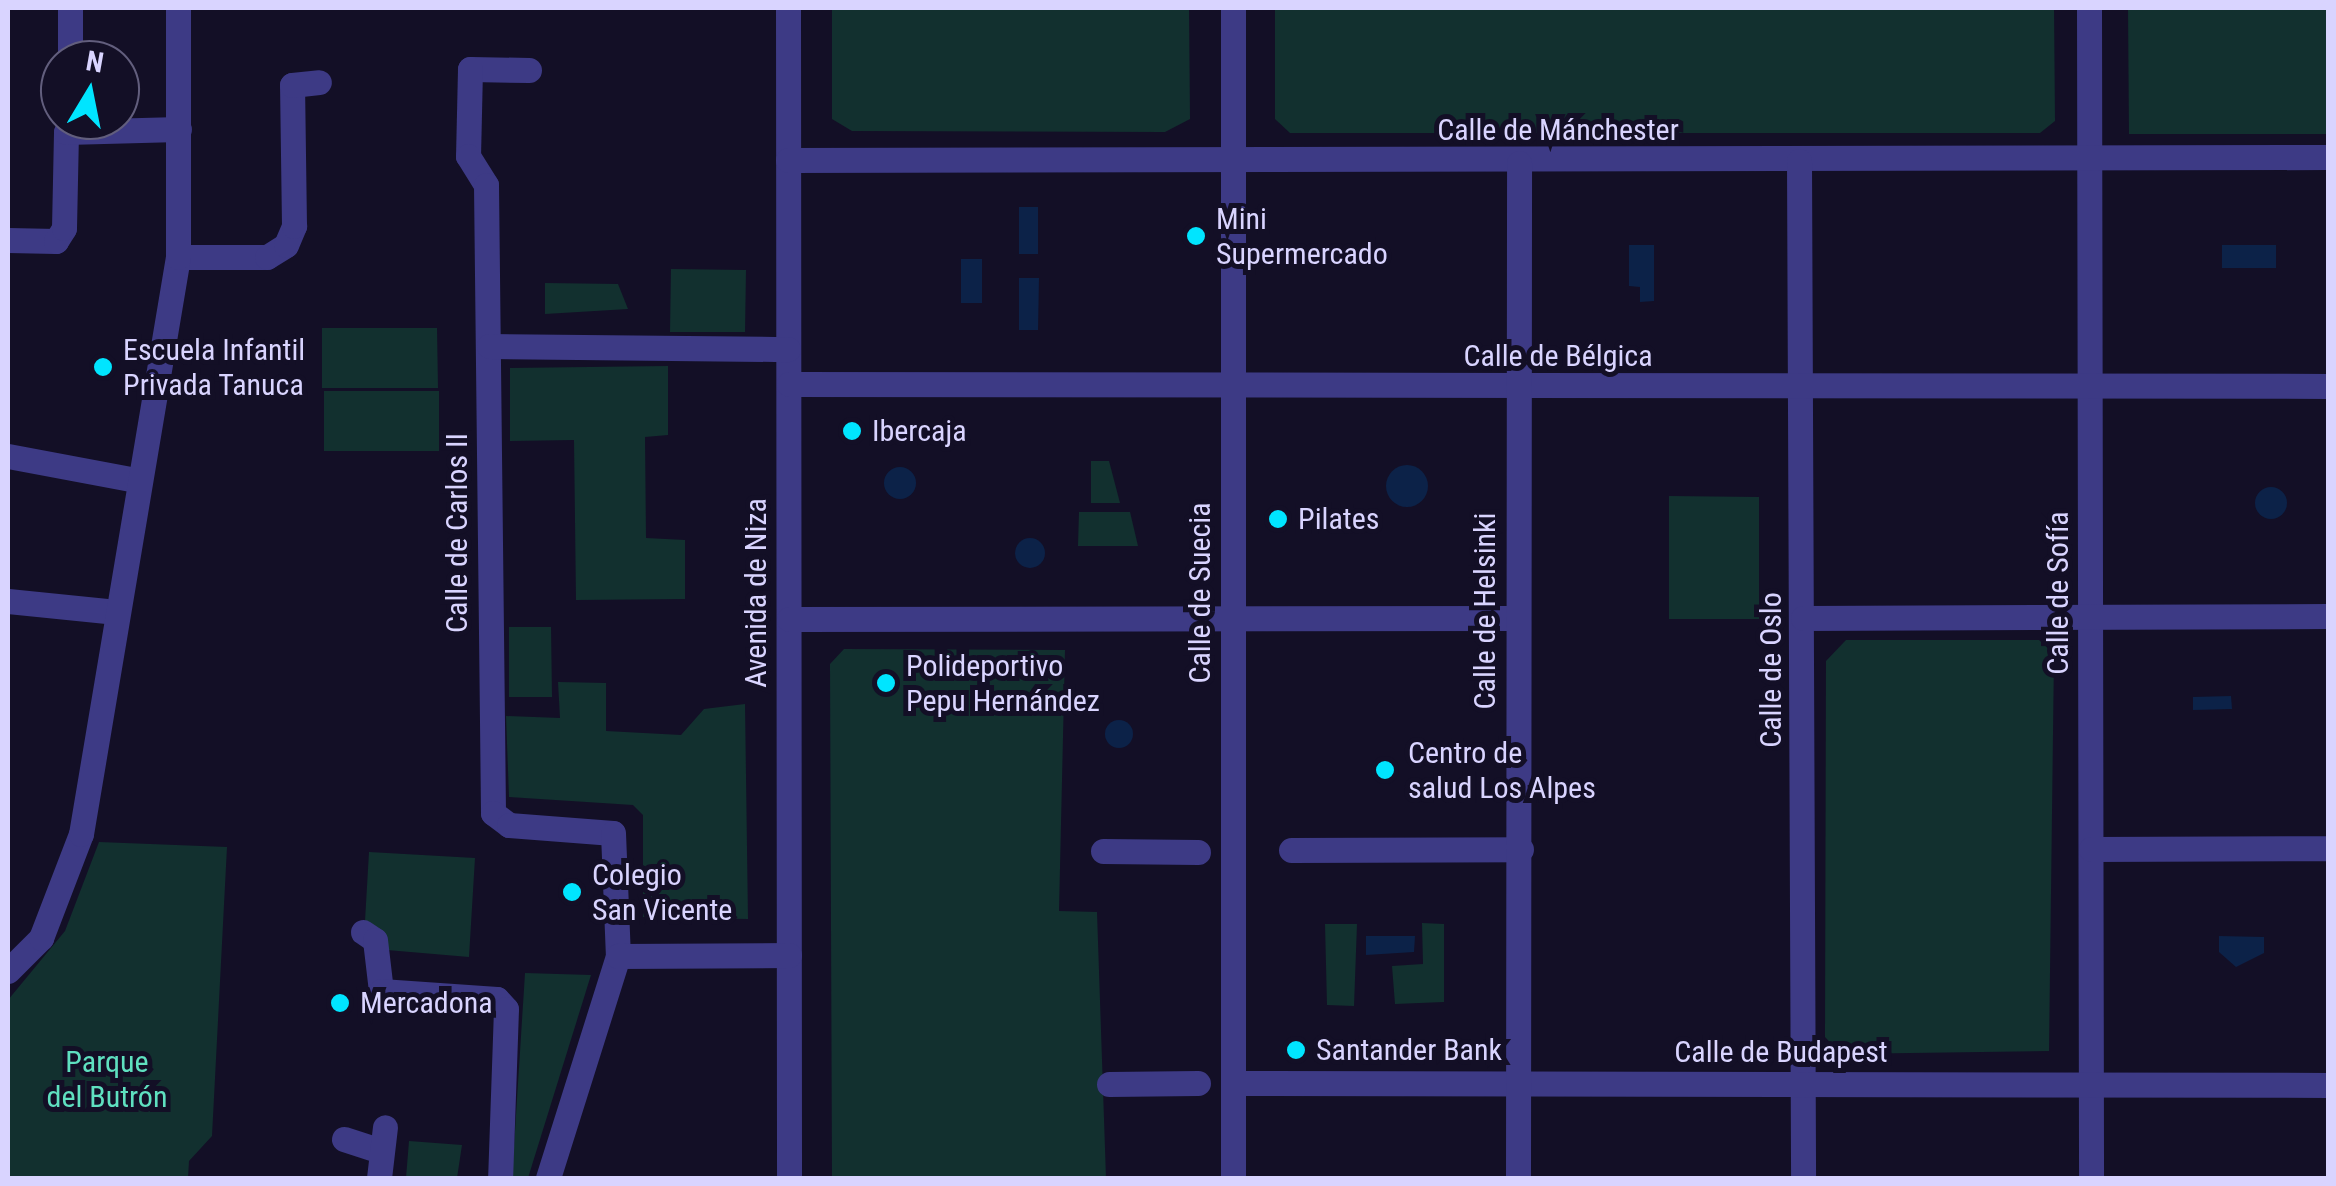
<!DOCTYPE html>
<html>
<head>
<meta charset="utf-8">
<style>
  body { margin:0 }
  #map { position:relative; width:2336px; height:1186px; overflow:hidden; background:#130f26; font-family:"Roboto Condensed",sans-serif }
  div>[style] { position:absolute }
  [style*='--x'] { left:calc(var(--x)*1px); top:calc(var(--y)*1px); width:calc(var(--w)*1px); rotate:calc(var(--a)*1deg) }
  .green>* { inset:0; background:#12302f }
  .water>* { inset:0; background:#0c2248 }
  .round { border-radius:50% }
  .minor>* { height:25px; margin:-12.5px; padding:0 12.5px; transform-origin:12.5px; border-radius:12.5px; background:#3d3a85 }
  .dots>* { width:28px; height:28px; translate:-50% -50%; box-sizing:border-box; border:5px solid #130f26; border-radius:50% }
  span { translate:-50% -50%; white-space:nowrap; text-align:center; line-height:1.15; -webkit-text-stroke:10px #130f26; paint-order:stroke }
  .street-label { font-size:30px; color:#d9d4ff }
  .poi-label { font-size:30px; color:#d9d4ff }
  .left { translate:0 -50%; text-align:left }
  .park-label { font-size:30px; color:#5fe0c0 }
  .frame { position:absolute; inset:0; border:10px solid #d9d4ff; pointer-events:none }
  .north { position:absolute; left:40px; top:40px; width:100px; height:100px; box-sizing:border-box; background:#130f26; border:2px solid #625e7d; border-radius:50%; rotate:10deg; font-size:28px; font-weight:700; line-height:40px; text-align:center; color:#d9d4ff }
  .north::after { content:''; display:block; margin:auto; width:35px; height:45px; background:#00e5ff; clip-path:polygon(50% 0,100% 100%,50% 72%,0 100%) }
</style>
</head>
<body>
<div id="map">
  <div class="green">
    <div style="clip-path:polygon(832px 8px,1189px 8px,1190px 119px,1165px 132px,852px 131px,832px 119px)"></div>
    <div style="clip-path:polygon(1275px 8px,2054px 8px,2055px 121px,2040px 133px,1290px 133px,1275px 119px)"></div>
    <div style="clip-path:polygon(2128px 8px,2328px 8px,2328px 134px,2129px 134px)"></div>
    <div style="clip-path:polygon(671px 269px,746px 270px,745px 332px,670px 332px)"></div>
    <div style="clip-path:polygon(545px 283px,618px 284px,628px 309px,545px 314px)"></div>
    <div style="clip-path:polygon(322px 328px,437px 328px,438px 388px,322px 388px)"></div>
    <div style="clip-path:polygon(668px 366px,668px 435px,645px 437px,646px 538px,685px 540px,685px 599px,576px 600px,574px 440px,510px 441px,510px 368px)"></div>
    <div style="clip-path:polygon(324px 391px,439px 391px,439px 451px,324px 451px)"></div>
    <div style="clip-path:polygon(1091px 461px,1109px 461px,1120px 503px,1091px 503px)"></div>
    <div style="clip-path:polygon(1669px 496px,1759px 497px,1759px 619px,1669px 619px)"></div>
    <div style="clip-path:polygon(1079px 512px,1130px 512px,1138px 546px,1078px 546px)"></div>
    <div style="clip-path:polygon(509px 627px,551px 627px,552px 697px,509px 697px)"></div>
    <div style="clip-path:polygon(1846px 640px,2039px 640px,2054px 654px,2049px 1051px,1841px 1054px,1825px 1037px,1826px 661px)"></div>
    <div style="clip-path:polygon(844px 649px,1065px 650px,1059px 911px,1097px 912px,1106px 1178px,832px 1178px,830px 664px)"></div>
    <div style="clip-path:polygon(558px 682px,606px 683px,606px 731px,681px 735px,704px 709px,745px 704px,748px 919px,643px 917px,643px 815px,633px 805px,509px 797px,506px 716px,560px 718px)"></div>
    <div style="clip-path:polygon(99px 842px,227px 847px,212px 1136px,189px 1161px,188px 1178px,8px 1178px,8px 1000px,65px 931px)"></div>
    <div style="clip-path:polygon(369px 852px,475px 858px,469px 957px,387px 950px,388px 938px,365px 921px)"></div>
    <div style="clip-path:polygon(1422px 923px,1444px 924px,1444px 1002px,1395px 1004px,1392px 966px,1423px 964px)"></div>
    <div style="clip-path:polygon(1325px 924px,1357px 924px,1354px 1006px,1327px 1005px)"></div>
    <div style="clip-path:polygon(525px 973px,591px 975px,528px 1178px,512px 1178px)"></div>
    <div style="clip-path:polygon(409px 1141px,462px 1145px,457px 1178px,406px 1178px)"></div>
  </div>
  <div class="water">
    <div style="clip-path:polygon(1019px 207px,1038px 207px,1038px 254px,1019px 254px)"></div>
    <div style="clip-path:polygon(1629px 245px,1654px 245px,1654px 301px,1640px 302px,1640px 287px,1629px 286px)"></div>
    <div style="clip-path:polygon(2222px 245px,2276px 245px,2276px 268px,2222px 268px)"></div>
    <div style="clip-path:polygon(961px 259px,982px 259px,982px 303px,961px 303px)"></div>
    <div style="clip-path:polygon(1019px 278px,1039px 278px,1038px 330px,1019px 330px)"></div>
    <div class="round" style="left:1386px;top:465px;width:42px;height:42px"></div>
    <div class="round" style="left:884px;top:467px;width:32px;height:32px"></div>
    <div class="round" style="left:2255px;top:487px;width:32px;height:32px"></div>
    <div class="round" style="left:1015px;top:538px;width:30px;height:30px"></div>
    <div style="clip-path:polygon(2231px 696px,2232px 709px,2193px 710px,2193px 697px)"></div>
    <div class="round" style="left:1105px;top:720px;width:28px;height:28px"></div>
    <div style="clip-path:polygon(1366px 936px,1415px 936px,1414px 952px,1366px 955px)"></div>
    <div style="clip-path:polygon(2219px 936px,2264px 937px,2264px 953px,2236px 967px,2219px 952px)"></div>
  </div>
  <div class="minor">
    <div style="--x:788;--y:8;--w:1170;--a:89.95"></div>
    <div style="--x:2089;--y:8;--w:1170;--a:89.9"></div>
    <div style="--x:70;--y:60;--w:52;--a:-90"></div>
    <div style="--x:529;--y:70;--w:59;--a:-179"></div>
    <div style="--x:470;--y:69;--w:87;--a:91.3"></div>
    <div style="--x:468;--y:156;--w:34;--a:58"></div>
    <div style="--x:486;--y:185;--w:628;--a:89.36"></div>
    <div style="--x:493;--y:813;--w:20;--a:37"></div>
    <div style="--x:509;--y:825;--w:104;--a:4.4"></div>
    <div style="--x:613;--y:833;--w:123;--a:87.7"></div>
    <div style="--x:788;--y:160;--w:1540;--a:-0.11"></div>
    <div style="--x:1799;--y:161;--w:1017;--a:89.77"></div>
    <div style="--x:8;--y:240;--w:48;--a:1.2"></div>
    <div style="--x:56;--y:241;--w:15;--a:-58"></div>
    <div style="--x:64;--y:228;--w:96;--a:-88.8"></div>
    <div style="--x:66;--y:132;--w:113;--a:-1.5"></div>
    <div style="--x:178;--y:257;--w:89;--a:0"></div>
    <div style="--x:267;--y:257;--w:22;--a:-32"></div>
    <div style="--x:286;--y:245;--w:21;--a:-67"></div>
    <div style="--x:294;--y:226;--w:141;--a:-90.8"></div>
    <div style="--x:292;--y:85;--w:27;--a:-6"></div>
    <div style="--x:489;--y:346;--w:299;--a:0.6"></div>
    <div style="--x:789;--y:384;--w:1539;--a:0.07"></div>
    <div style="--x:8;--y:456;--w:130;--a:10.6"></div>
    <div style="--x:8;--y:601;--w:109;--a:5.8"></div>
    <div style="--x:1803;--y:618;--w:525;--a:-0.22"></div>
    <div style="--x:789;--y:619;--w:727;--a:-0.08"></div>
    <div style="--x:2091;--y:849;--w:237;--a:-0.2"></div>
    <div style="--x:1291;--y:850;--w:230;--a:-0.2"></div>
    <div style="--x:1103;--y:851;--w:95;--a:0.6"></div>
    <div style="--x:363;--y:932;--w:14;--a:34"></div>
    <div style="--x:375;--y:940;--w:51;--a:83.3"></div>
    <div style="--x:381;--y:991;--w:116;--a:3.9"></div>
    <div style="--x:497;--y:999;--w:13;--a:48"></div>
    <div style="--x:506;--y:1009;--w:169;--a:92"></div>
    <div style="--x:8;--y:971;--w:47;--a:-45"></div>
    <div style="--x:41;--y:938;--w:111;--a:-69"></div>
    <div style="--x:81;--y:834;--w:585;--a:-80.46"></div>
    <div style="--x:178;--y:257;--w:249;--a:-90"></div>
    <div style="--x:1233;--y:1083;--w:1095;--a:0.1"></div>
    <div style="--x:1109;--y:1084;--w:89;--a:-0.6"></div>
    <div style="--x:344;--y:1139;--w:38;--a:18"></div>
    <div style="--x:379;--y:1178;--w:51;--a:-83.3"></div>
    <div style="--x:548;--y:1178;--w:233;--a:-72.5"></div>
    <div style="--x:618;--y:956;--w:171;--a:-0.3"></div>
    <div style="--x:1233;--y:1178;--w:1170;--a:-90"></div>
    <div style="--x:1518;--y:1178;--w:1015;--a:-89.94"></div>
  </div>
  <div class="dots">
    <div style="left:1196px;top:236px;background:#00e5ff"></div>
    <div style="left:103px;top:367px;background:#00e5ff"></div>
    <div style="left:852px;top:431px;background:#00e5ff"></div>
    <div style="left:1278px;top:519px;background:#00e5ff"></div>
    <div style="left:886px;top:683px;background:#00e5ff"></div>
    <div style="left:1385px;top:770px;background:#00e5ff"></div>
    <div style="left:572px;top:892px;background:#00e5ff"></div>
    <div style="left:340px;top:1003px;background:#00e5ff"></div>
    <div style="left:1296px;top:1050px;background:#00e5ff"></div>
  </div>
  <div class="street-label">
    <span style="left:1558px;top:130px">Calle de Mánchester</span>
    <span style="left:1558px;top:356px">Calle de Bélgica</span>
    <span style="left:457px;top:533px;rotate:-90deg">Calle de Carlos II</span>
    <span style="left:756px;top:593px;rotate:-90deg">Avenida de Niza</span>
    <span style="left:1200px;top:593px;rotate:-90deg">Calle de Suecia</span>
    <span style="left:2058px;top:593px;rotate:-90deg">Calle de Sofía</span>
    <span style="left:1485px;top:611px;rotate:-90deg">Calle de Helsinki</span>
    <span style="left:1771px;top:670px;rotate:-90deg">Calle de Oslo</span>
    <span style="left:1781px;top:1052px">Calle de Budapest</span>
  </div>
  <div class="poi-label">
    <span class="left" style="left:1216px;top:236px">Mini<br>Supermercado</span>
    <span class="left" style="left:123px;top:367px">Escuela Infantil<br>Privada Tanuca</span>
    <span class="left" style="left:872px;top:431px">Ibercaja</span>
    <span class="left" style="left:1298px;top:519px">Pilates</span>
    <span class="left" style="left:906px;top:683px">Polideportivo<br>Pepu Hernández</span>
    <span class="left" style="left:1408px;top:770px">Centro de<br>salud Los Alpes</span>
    <span class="left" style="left:592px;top:892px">Colegio<br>San Vicente</span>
    <span class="left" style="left:360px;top:1003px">Mercadona</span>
    <span class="left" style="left:1316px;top:1050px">Santander Bank</span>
  </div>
  <div class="park-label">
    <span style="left:107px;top:1079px">Parque<br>del Butrón</span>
  </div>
  <div class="frame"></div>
  <div class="north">N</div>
</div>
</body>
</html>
